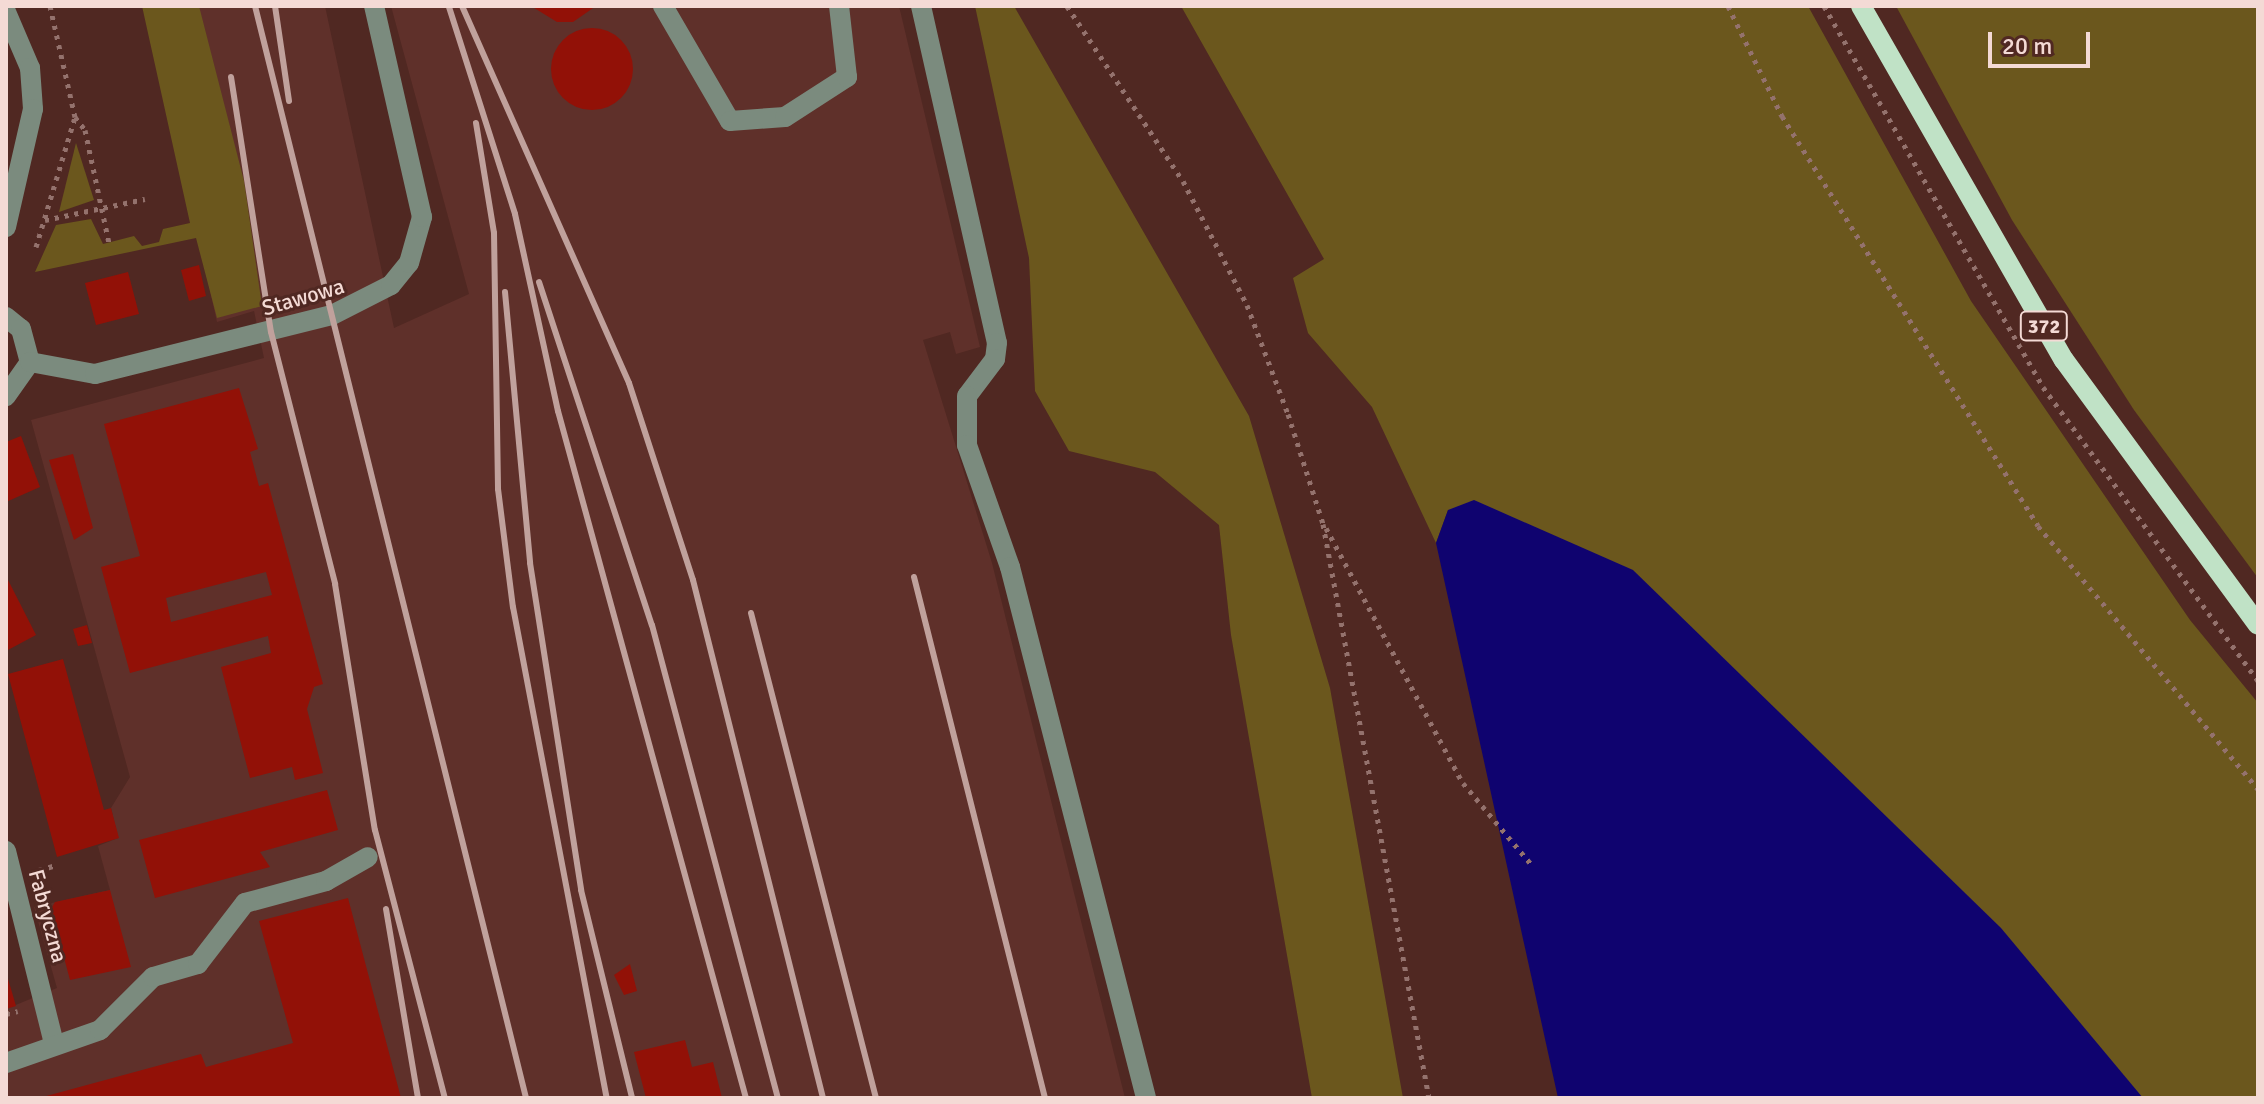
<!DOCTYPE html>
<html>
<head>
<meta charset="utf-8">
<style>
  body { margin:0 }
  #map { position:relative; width:2264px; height:1104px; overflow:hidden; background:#502822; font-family:Signika,sans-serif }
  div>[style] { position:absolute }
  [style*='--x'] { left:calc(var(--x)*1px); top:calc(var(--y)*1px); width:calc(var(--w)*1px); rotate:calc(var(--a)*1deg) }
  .built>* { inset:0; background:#5f302a }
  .green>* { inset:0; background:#6b571d }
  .water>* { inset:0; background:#0f036f }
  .building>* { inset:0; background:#921107 }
  .round { border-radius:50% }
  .path>* { height:5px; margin-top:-2.5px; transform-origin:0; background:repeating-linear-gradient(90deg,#94726d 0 4px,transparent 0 10px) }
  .minor>* { height:20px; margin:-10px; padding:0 10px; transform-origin:10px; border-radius:10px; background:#7b8b7e }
  .major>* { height:20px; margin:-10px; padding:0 10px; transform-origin:10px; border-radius:10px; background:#c0e2c6 }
  .rail>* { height:6px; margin:-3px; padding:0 3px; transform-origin:3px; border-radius:3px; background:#c0a19c }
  span { translate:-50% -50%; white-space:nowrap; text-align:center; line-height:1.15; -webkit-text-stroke:6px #502822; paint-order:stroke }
  .shield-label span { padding:2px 6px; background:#502822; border:2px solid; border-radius:6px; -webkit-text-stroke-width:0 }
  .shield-label { font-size:20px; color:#f4dad5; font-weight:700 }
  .street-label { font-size:22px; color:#f4dad5 }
  .frame { position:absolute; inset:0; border:8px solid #f4dad5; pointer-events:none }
  .scale { position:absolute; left:1988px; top:32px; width:102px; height:36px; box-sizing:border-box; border:4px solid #f4dad5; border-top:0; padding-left:10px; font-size:24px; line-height:28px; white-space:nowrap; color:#f4dad5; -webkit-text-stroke:6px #502822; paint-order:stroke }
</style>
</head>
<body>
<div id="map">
  <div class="built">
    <div style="clip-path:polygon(146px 6px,325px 6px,394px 328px,469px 294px,391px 6px,899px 6px,980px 347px,956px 354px,950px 332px,923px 340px,992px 563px,1125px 1098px,6px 1098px,6px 1009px,57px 988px,34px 907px,110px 890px,98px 846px,118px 838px,111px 808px,130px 777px,31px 420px,264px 358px,254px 311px,217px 322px)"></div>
  </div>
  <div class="green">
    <div style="clip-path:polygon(142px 6px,199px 6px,244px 181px,262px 306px,217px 318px,196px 238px,35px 272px,56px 225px,91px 219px,103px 244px,134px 236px,142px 246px,159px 242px,163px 229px,190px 223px)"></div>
    <div style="clip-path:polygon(975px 6px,1014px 6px,1249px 416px,1330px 688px,1403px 1098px,1312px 1098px,1231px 635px,1219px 525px,1155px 472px,1069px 451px,1035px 391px,1029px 258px)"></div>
    <div style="clip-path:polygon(1181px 6px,1808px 6px,1971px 301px,2190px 620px,2258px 703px,2258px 1098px,2143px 1098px,1448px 510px,1436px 543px,1372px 407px,1308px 333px,1293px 278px,1324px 259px)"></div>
    <div style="clip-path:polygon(1896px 6px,2258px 6px,2258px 578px,2134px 410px,2012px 220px)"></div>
    <div style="clip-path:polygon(76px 143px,94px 200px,59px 212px)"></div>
  </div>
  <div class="water">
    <div style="clip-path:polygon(1474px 500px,1633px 570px,2001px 928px,2143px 1098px,1558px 1098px,1436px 543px,1448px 510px)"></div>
  </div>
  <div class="building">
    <div style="clip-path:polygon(531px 6px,596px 6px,573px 22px,557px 22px)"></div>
    <div class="round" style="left:551px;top:28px;width:82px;height:82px"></div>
    <div style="clip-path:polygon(199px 265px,206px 296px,189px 301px,181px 270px)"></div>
    <div style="clip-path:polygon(128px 272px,139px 314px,96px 325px,85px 283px)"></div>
    <div style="clip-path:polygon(evenodd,239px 388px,258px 449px,250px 452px,259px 486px,268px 483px,323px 684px,314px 687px,307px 709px,323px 773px,295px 780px,292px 767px,250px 778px,221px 667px,271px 653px,268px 636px,130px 673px,101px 567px,140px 556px,104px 424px,239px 388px,266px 572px,272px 595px,171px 622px,166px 598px,266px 572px)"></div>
    <div style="clip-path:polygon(21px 436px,40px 487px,6px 502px,6px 442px)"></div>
    <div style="clip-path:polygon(73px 454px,93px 528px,74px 540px,49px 460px)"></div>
    <div style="clip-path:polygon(6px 576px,36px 635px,6px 651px)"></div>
    <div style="clip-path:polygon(87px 625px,92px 643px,78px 646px,73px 629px)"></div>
    <div style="clip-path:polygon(63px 659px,104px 810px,111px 808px,119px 838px,57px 857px,8px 674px)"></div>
    <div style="clip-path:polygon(327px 790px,338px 830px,260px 852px,270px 867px,155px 898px,139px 840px)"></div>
    <div style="clip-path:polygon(110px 890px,131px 967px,70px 980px,51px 909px,55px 902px)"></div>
    <div style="clip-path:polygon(348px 898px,401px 1098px,39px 1098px,201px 1054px,206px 1067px,293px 1043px,259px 921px)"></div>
    <div style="clip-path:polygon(630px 964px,637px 991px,624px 995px,614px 975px)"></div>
    <div style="clip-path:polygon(6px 972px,16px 1006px,6px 1009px)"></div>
    <div style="clip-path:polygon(685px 1040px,692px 1067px,713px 1062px,722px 1098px,646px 1098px,634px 1052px)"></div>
  </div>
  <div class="path">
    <div style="--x:1067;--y:6;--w:210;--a:56.5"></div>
    <div style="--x:1183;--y:181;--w:140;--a:62.7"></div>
    <div style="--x:1247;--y:305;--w:116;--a:69.4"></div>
    <div style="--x:1288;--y:414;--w:115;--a:72.3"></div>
    <div style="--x:1323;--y:524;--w:584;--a:79.54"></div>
    <div style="--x:1728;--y:6;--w:123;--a:63.9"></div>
    <div style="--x:1782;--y:116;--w:483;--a:58"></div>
    <div style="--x:2038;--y:526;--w:343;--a:50.1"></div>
    <div style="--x:1824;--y:6;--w:439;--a:60.1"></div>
    <div style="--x:2043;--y:387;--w:364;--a:53.8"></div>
    <div style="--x:75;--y:117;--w:16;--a:52"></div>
    <div style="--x:85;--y:130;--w:116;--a:78"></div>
    <div style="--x:45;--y:220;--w:102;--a:-11.9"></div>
    <div style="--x:36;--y:247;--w:136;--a:-73.3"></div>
    <div style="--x:75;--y:117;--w:114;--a:-102.7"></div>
    <div style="--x:1326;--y:528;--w:289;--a:61.8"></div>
    <div style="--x:1463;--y:783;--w:106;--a:50"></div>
    <div style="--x:39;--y:870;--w:19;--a:-16"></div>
    <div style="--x:6;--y:1014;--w:12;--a:-14"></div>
  </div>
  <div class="minor">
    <div style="--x:663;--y:6;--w:133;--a:59.8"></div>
    <div style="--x:730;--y:121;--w:55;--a:-4.2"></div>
    <div style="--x:785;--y:117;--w:74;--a:-32.8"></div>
    <div style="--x:847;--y:77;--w:71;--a:-96.4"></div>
    <div style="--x:921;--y:6;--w:345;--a:77.3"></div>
    <div style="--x:997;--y:343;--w:16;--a:97"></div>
    <div style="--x:995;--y:359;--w:46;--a:127.1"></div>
    <div style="--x:967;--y:396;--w:49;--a:90"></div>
    <div style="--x:967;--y:445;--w:129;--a:70.6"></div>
    <div style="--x:1010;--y:567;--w:548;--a:75.63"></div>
    <div style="--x:6;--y:12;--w:61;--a:66.8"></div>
    <div style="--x:30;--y:68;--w:41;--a:85.8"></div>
    <div style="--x:33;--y:109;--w:121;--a:102.9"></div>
    <div style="--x:6;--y:317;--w:19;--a:39"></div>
    <div style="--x:21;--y:329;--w:34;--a:75"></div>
    <div style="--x:30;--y:362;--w:42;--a:125.2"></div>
    <div style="--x:30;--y:362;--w:66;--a:10.5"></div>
    <div style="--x:95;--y:374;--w:244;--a:-14"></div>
    <div style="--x:332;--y:315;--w:66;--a:-27"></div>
    <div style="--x:391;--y:285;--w:28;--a:-51"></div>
    <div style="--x:409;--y:263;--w:48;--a:-74.2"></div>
    <div style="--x:422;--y:217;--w:216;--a:-102.8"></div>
    <div style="--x:6;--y:851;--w:198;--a:76"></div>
    <div style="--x:6;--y:1063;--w:100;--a:-19.3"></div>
    <div style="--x:100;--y:1030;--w:75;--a:-45"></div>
    <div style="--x:153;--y:977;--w:47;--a:-16.1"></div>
    <div style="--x:198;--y:964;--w:77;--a:-52.4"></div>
    <div style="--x:245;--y:903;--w:84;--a:-15.2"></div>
    <div style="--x:326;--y:881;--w:48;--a:-29.7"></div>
  </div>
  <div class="major">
    <div style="--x:1861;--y:6;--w:408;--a:60.2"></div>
    <div style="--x:2064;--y:360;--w:328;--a:53.8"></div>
  </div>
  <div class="rail">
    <div style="--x:255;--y:6;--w:1125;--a:76.06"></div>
    <div style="--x:275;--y:6;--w:96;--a:81.6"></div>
    <div style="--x:462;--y:6;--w:412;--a:66.1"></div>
    <div style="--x:629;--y:383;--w:207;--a:72"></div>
    <div style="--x:693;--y:580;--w:534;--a:75.91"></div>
    <div style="--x:449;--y:7;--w:217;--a:72.3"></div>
    <div style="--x:515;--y:214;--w:202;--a:77.7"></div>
    <div style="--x:558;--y:411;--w:712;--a:74.7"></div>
    <div style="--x:231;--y:77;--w:258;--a:81.1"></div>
    <div style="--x:271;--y:332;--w:260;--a:75.7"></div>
    <div style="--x:335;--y:584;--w:249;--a:80.8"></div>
    <div style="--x:375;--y:830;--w:277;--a:75.4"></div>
    <div style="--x:476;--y:123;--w:111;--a:80.7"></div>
    <div style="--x:494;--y:233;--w:256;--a:89.1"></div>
    <div style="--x:498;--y:489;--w:119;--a:82.8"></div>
    <div style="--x:513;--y:607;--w:500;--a:79.2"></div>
    <div style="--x:539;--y:282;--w:361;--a:71.8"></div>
    <div style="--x:652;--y:625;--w:489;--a:75.1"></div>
    <div style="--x:505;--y:292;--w:272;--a:84.7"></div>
    <div style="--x:530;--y:563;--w:331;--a:81.1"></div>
    <div style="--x:581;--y:890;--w:214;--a:76.2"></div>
    <div style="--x:914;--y:577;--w:537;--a:75.89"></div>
    <div style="--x:751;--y:613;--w:501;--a:75.55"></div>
    <div style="--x:386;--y:909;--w:192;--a:80.4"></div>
  </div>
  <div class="shield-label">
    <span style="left:2044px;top:326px">372</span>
  </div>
  <div class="street-label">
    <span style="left:303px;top:297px;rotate:-16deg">Stawowa</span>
    <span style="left:48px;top:916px;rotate:75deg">Fabryczna</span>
  </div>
  <div class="frame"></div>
  <div class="scale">20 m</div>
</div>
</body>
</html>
